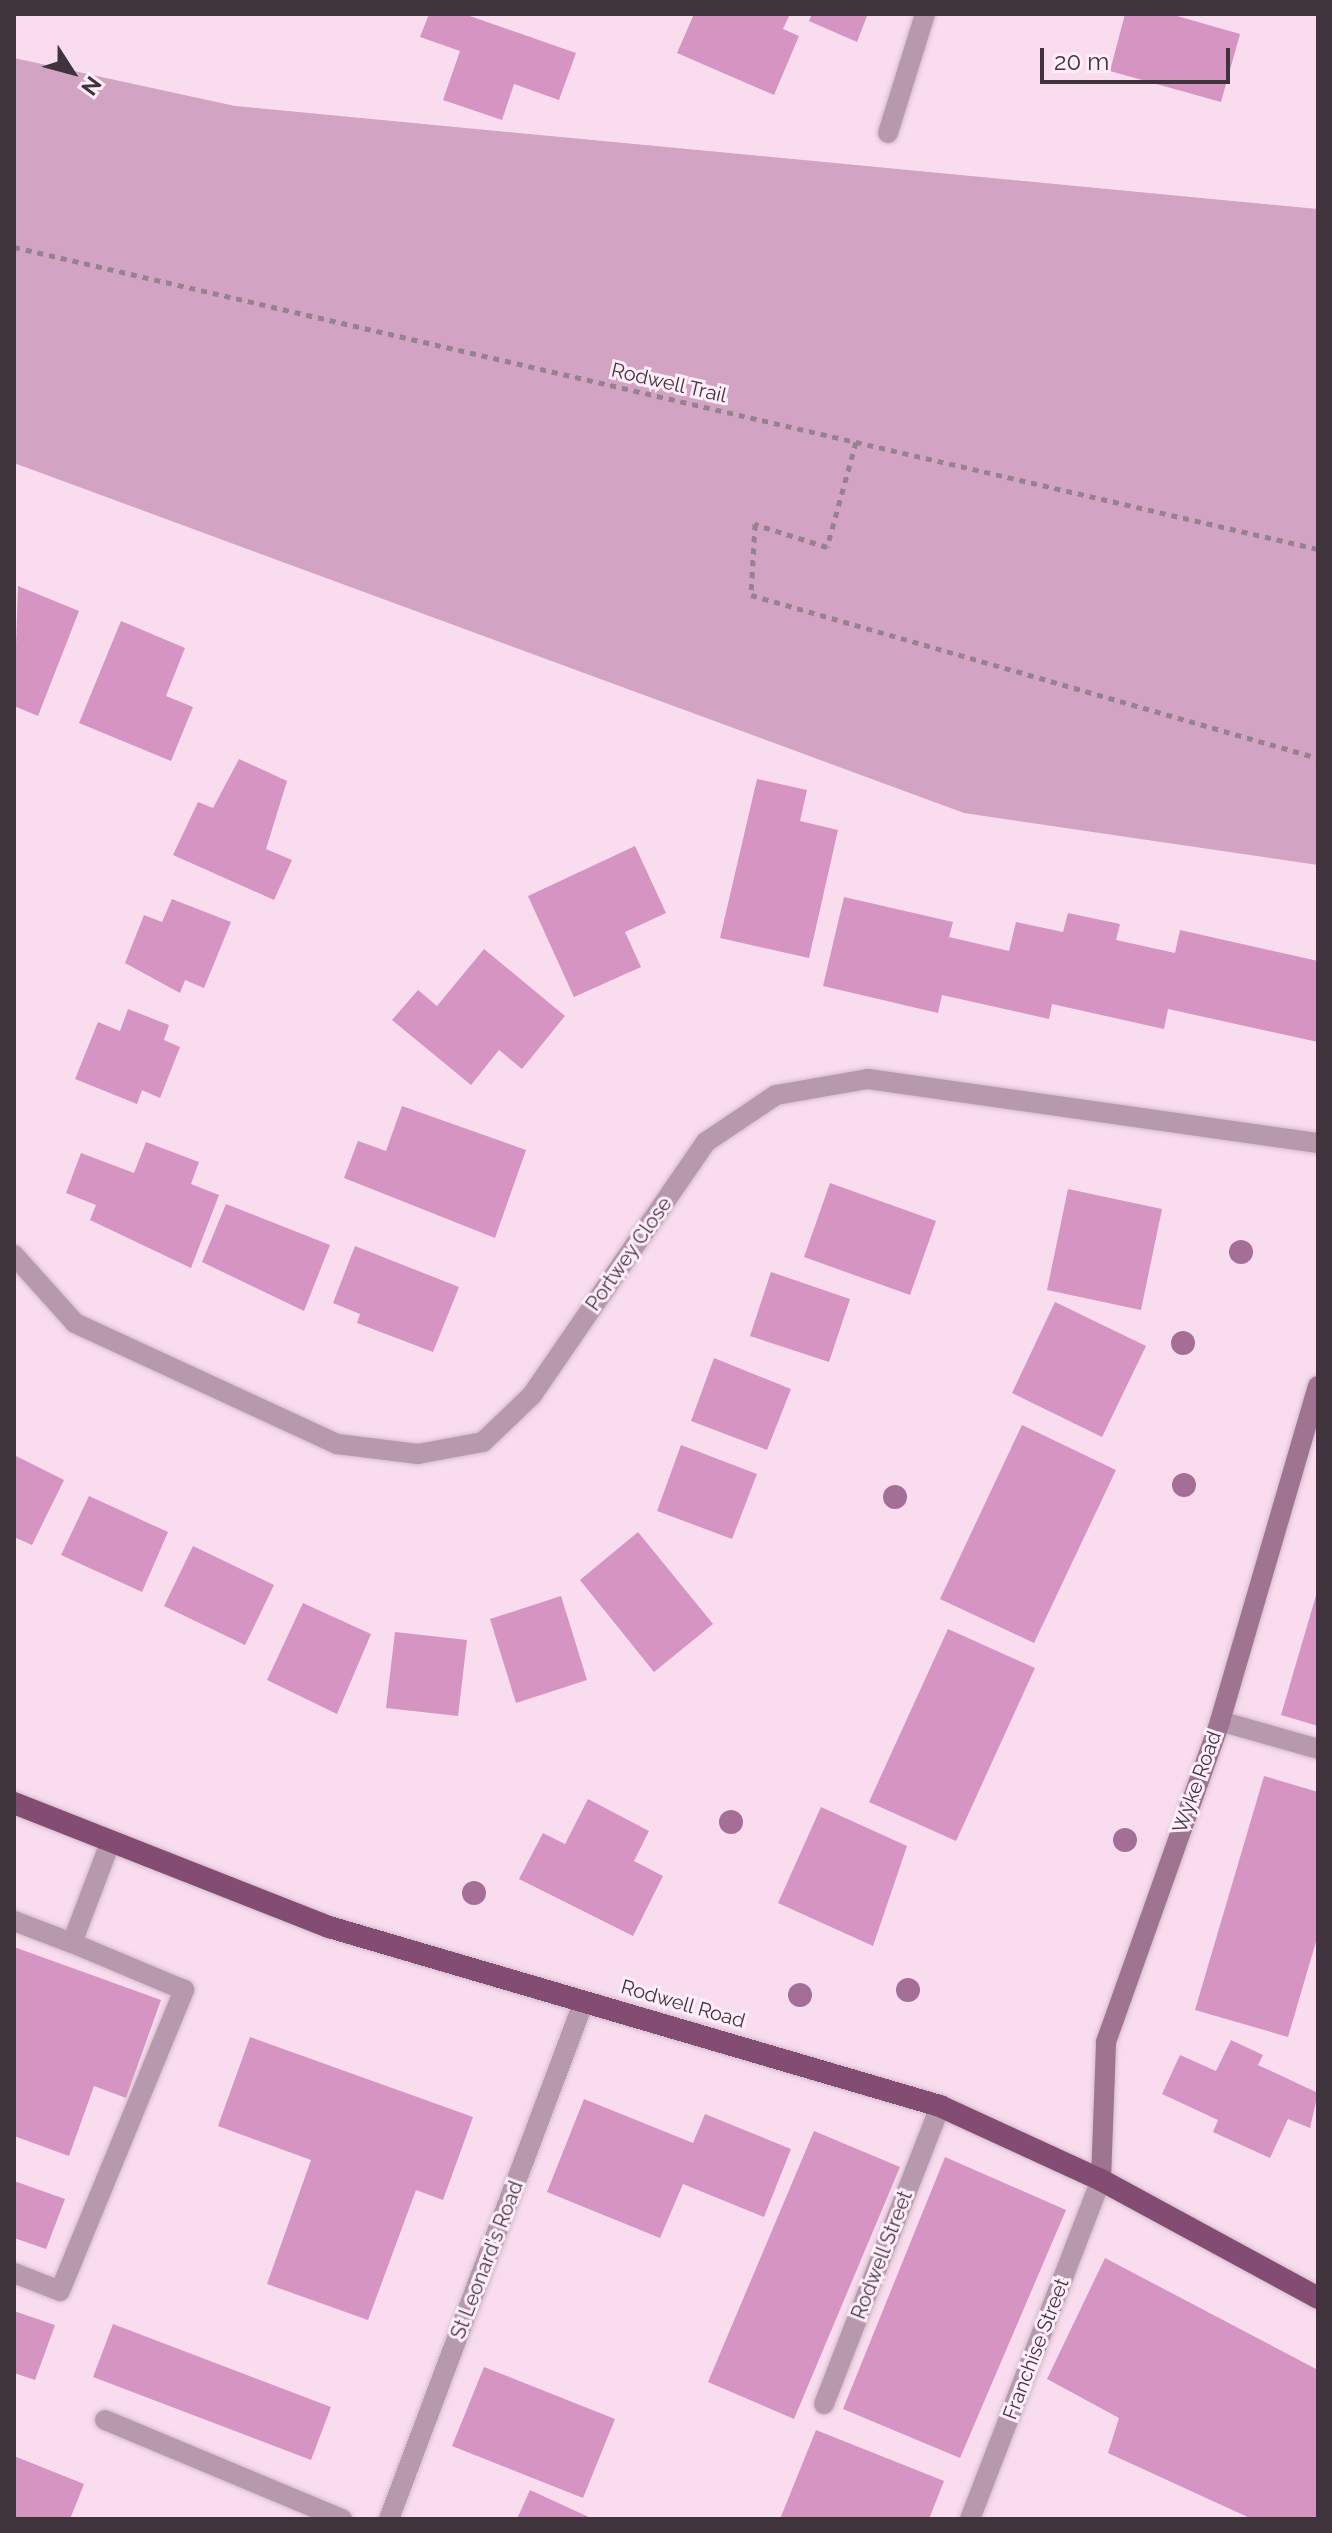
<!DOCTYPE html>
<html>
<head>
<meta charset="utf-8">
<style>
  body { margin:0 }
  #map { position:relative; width:1332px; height:2533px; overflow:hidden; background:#f9ddef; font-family:Raleway,sans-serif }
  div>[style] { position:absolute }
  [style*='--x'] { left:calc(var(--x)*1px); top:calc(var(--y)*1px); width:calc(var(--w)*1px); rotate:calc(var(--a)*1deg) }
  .green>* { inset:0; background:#d2a3c3 }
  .building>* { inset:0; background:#d594c1 }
  .path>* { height:5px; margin-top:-2.5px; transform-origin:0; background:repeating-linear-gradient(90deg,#95828e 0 6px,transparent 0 12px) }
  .roads { filter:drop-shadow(0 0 2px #d4bbcb) drop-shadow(0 0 2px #d4bbcb) }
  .service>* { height:20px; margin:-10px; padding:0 10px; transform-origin:10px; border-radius:10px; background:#b799ad }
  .minor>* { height:20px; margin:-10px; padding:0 10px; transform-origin:10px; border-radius:10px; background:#b799ad }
  .secondary>* { height:20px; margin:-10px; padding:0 10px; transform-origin:10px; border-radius:10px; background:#9e7490 }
  .trunk>* { height:22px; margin:-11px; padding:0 11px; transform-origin:11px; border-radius:11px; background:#834c73 }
  .trees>* { width:24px; height:24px; margin:-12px; border-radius:50%; background:#a56e97 }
  span { translate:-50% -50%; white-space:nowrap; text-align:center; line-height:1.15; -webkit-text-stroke:6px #ffeef9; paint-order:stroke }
  .street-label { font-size:20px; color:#3f343b }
  .frame { position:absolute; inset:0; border:16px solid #3f343b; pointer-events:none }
  .north { position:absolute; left:32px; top:32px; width:80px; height:80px; -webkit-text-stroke:6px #ffeef9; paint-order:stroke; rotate:126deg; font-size:22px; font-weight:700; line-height:32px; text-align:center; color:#3f343b }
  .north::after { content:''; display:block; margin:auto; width:28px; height:36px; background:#3f343b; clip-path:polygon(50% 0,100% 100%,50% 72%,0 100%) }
  .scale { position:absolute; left:1040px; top:48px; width:190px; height:36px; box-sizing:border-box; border:4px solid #3f343b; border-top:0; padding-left:10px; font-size:24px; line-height:28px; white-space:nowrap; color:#3f343b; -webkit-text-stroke:6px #ffeef9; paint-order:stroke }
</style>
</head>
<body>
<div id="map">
  <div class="green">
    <div style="clip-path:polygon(14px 58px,235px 106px,1318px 209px,1318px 865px,964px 813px,14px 463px)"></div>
  </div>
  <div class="building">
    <div style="clip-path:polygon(429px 14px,464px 14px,576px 53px,559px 100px,514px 84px,502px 120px,443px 100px,460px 51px,420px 37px)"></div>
    <div style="clip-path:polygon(694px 14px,790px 14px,783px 29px,799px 36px,774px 95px,677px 53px)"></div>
    <div style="clip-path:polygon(812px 14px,862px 14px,867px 16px,857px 42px,809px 21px)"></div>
    <div style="clip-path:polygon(1125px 14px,1170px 14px,1240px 34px,1221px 102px,1110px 71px)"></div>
    <div style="clip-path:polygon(18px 586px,79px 611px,38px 716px,14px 706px)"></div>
    <div style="clip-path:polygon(121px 621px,185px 648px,166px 696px,193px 707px,171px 761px,79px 723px)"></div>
    <div style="clip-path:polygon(239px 759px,287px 781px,266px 849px,292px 860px,274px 900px,173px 855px,198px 802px,213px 808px)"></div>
    <div style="clip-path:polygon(757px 779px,807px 790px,800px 821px,838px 830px,809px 958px,720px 938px)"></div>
    <div style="clip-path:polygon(635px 846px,666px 913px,625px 932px,641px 967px,574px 997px,528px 896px)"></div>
    <div style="clip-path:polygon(844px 897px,953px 922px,949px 937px,1009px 951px,1016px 922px,1063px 932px,1068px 913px,1120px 924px,1116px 940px,1175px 953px,1180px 930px,1318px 961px,1318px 1042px,1168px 1009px,1164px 1029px,1052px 1004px,1049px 1019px,942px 995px,938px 1013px,823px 986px)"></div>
    <div style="clip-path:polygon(172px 899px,231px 922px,204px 988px,185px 980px,180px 993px,125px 963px,144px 915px,162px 922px)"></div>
    <div style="clip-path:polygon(484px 949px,565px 1016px,522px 1069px,499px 1050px,471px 1085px,392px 1020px,418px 990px,437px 1006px)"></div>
    <div style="clip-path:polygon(128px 1009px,169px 1025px,164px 1040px,180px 1047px,160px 1098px,142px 1090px,137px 1104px,75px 1079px,98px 1022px,120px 1031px)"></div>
    <div style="clip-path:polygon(402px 1106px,526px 1150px,495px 1238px,344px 1178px,358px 1141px,386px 1151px)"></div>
    <div style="clip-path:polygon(146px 1142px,199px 1162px,191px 1184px,219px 1195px,191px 1268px,90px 1220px,96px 1205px,66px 1193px,81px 1153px,134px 1173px)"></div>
    <div style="clip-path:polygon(830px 1183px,936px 1221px,910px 1295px,804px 1257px)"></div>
    <div style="clip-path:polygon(1068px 1189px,1162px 1209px,1141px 1310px,1047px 1290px)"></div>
    <div style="clip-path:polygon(226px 1204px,330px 1245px,304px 1311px,202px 1262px)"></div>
    <div style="clip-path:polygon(355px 1246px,459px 1287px,433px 1352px,357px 1323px,360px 1314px,333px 1303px)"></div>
    <div style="clip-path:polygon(771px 1272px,850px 1299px,829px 1362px,750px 1336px)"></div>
    <div style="clip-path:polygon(1055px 1302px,1146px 1346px,1102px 1437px,1012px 1393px)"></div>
    <div style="clip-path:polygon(714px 1358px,791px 1389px,767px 1450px,691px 1421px)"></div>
    <div style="clip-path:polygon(1022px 1425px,1116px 1470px,1034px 1643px,940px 1599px)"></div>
    <div style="clip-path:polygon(681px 1445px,757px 1474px,732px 1539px,657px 1511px)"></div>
    <div style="clip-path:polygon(14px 1455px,64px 1480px,32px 1545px,14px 1537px)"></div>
    <div style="clip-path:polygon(89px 1496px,168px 1532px,142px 1592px,61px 1555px)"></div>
    <div style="clip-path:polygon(638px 1532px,713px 1624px,654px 1672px,580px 1580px)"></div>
    <div style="clip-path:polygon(193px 1546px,274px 1585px,245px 1645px,164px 1606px)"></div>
    <div style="clip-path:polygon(1317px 1592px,1318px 1593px,1318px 1726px,1281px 1715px)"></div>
    <div style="clip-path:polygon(561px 1596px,587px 1680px,516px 1703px,490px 1619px)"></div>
    <div style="clip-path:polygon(303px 1603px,371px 1634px,337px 1714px,267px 1680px)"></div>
    <div style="clip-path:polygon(948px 1629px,1035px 1668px,956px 1841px,869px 1802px)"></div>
    <div style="clip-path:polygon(395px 1632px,467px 1640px,458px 1716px,386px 1708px)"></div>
    <div style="clip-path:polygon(1264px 1776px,1318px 1792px,1318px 1935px,1288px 2037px,1195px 2010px)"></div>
    <div style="clip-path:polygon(588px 1799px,649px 1831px,634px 1861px,663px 1876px,633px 1936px,519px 1879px,543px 1833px,565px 1844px)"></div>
    <div style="clip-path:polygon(821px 1807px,907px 1846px,873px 1946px,778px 1903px)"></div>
    <div style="clip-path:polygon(14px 1947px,161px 2000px,126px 2098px,94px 2086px,69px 2156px,14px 2136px)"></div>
    <div style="clip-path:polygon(250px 2037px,473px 2117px,443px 2200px,416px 2190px,368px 2320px,267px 2284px,311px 2160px,218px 2126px)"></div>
    <div style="clip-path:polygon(1231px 2040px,1263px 2055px,1258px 2065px,1318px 2093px,1310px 2128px,1288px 2119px,1270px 2158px,1213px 2132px,1218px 2120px,1162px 2094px,1180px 2055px,1216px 2071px)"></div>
    <div style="clip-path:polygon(584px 2099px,693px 2143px,705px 2114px,791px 2149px,764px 2217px,683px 2184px,660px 2238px,547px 2192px)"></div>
    <div style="clip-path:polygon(814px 2131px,900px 2167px,794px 2419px,708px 2382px)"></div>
    <div style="clip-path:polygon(945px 2157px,1066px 2210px,960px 2458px,843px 2409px)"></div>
    <div style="clip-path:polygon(14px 2181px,65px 2199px,46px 2249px,14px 2238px)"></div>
    <div style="clip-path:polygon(1105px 2258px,1318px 2370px,1318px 2519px,1252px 2519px,1108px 2453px,1119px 2418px,1047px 2379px)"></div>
    <div style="clip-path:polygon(14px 2311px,55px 2325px,35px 2380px,14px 2373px)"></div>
    <div style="clip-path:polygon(113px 2324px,331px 2407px,311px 2460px,93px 2377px)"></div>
    <div style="clip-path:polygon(484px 2367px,615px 2419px,583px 2498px,452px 2446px)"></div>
    <div style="clip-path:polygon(816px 2430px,944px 2481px,929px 2519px,780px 2519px)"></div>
    <div style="clip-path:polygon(14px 2456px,84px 2484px,70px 2519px,14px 2519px)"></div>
    <div style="clip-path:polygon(530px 2490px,593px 2519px,517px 2519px)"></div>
  </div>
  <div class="path">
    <div style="--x:14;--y:247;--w:1339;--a:13.04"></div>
    <div style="--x:856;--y:442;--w:109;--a:105.4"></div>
    <div style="--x:827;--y:547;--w:76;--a:-162.3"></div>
    <div style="--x:755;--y:524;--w:71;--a:93.2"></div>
    <div style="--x:751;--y:595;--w:590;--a:16.04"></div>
  </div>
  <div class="roads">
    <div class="service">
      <div style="--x:1220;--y:1721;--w:102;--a:15.9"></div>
      <div style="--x:14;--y:1921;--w:62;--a:20.8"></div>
      <div style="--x:14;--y:2273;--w:49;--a:21.4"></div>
      <div style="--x:60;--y:2291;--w:326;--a:-67.6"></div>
      <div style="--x:184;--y:1990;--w:121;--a:-157.2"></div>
      <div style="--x:72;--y:1943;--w:107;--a:-69.2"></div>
      <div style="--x:105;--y:2420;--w:257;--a:22.7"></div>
    </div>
    <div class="minor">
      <div style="--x:888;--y:133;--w:125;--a:-72.7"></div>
      <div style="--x:14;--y:1255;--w:91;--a:48.1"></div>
      <div style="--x:75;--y:1323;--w:289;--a:24.8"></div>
      <div style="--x:337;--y:1444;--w:82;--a:7"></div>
      <div style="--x:418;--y:1454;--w:66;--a:-10.5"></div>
      <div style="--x:483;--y:1442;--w:68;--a:-43.8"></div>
      <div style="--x:532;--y:1395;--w:307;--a:-55.5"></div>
      <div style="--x:706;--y:1142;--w:84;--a:-33.9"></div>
      <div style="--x:776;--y:1095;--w:93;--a:-9.9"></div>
      <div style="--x:868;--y:1079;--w:455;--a:8.1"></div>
      <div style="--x:824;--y:2404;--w:320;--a:-68.7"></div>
      <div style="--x:389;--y:2519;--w:553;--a:-69.37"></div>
      <div style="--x:970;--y:2519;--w:363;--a:-68.9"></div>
    </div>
    <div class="secondary">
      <div style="--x:1101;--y:2180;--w:138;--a:-87.9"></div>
      <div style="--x:1106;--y:2042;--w:341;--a:-70.4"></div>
      <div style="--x:1220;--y:1721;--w:349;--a:-73.7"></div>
    </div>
    <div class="trunk">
      <div style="--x:14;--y:1803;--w:339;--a:21.5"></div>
      <div style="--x:329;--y:1927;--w:637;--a:16.33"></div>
      <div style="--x:940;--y:2106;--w:177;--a:24.7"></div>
      <div style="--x:1101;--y:2180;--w:247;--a:28.5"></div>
    </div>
  </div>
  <div class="trees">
    <div style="left:1241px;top:1252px"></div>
    <div style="left:1183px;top:1343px"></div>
    <div style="left:1184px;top:1485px"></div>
    <div style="left:895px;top:1497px"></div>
    <div style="left:731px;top:1822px"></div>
    <div style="left:1125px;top:1840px"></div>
    <div style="left:474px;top:1893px"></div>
    <div style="left:908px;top:1990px"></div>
    <div style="left:800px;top:1995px"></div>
  </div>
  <div class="street-label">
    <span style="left:669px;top:383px;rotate:13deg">Rodwell Trail</span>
    <span style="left:629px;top:1254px;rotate:-55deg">Portwey Close</span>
    <span style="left:1197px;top:1782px;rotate:-70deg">Wyke Road</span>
    <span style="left:683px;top:2004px;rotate:16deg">Rodwell Road</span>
    <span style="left:882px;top:2255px;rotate:-69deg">Rodwell Street</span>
    <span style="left:487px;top:2260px;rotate:-69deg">St Leonard's Road</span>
    <span style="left:1036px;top:2349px;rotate:-69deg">Franchise Street</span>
  </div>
  <div class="frame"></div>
  <div class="north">N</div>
  <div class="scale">20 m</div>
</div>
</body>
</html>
